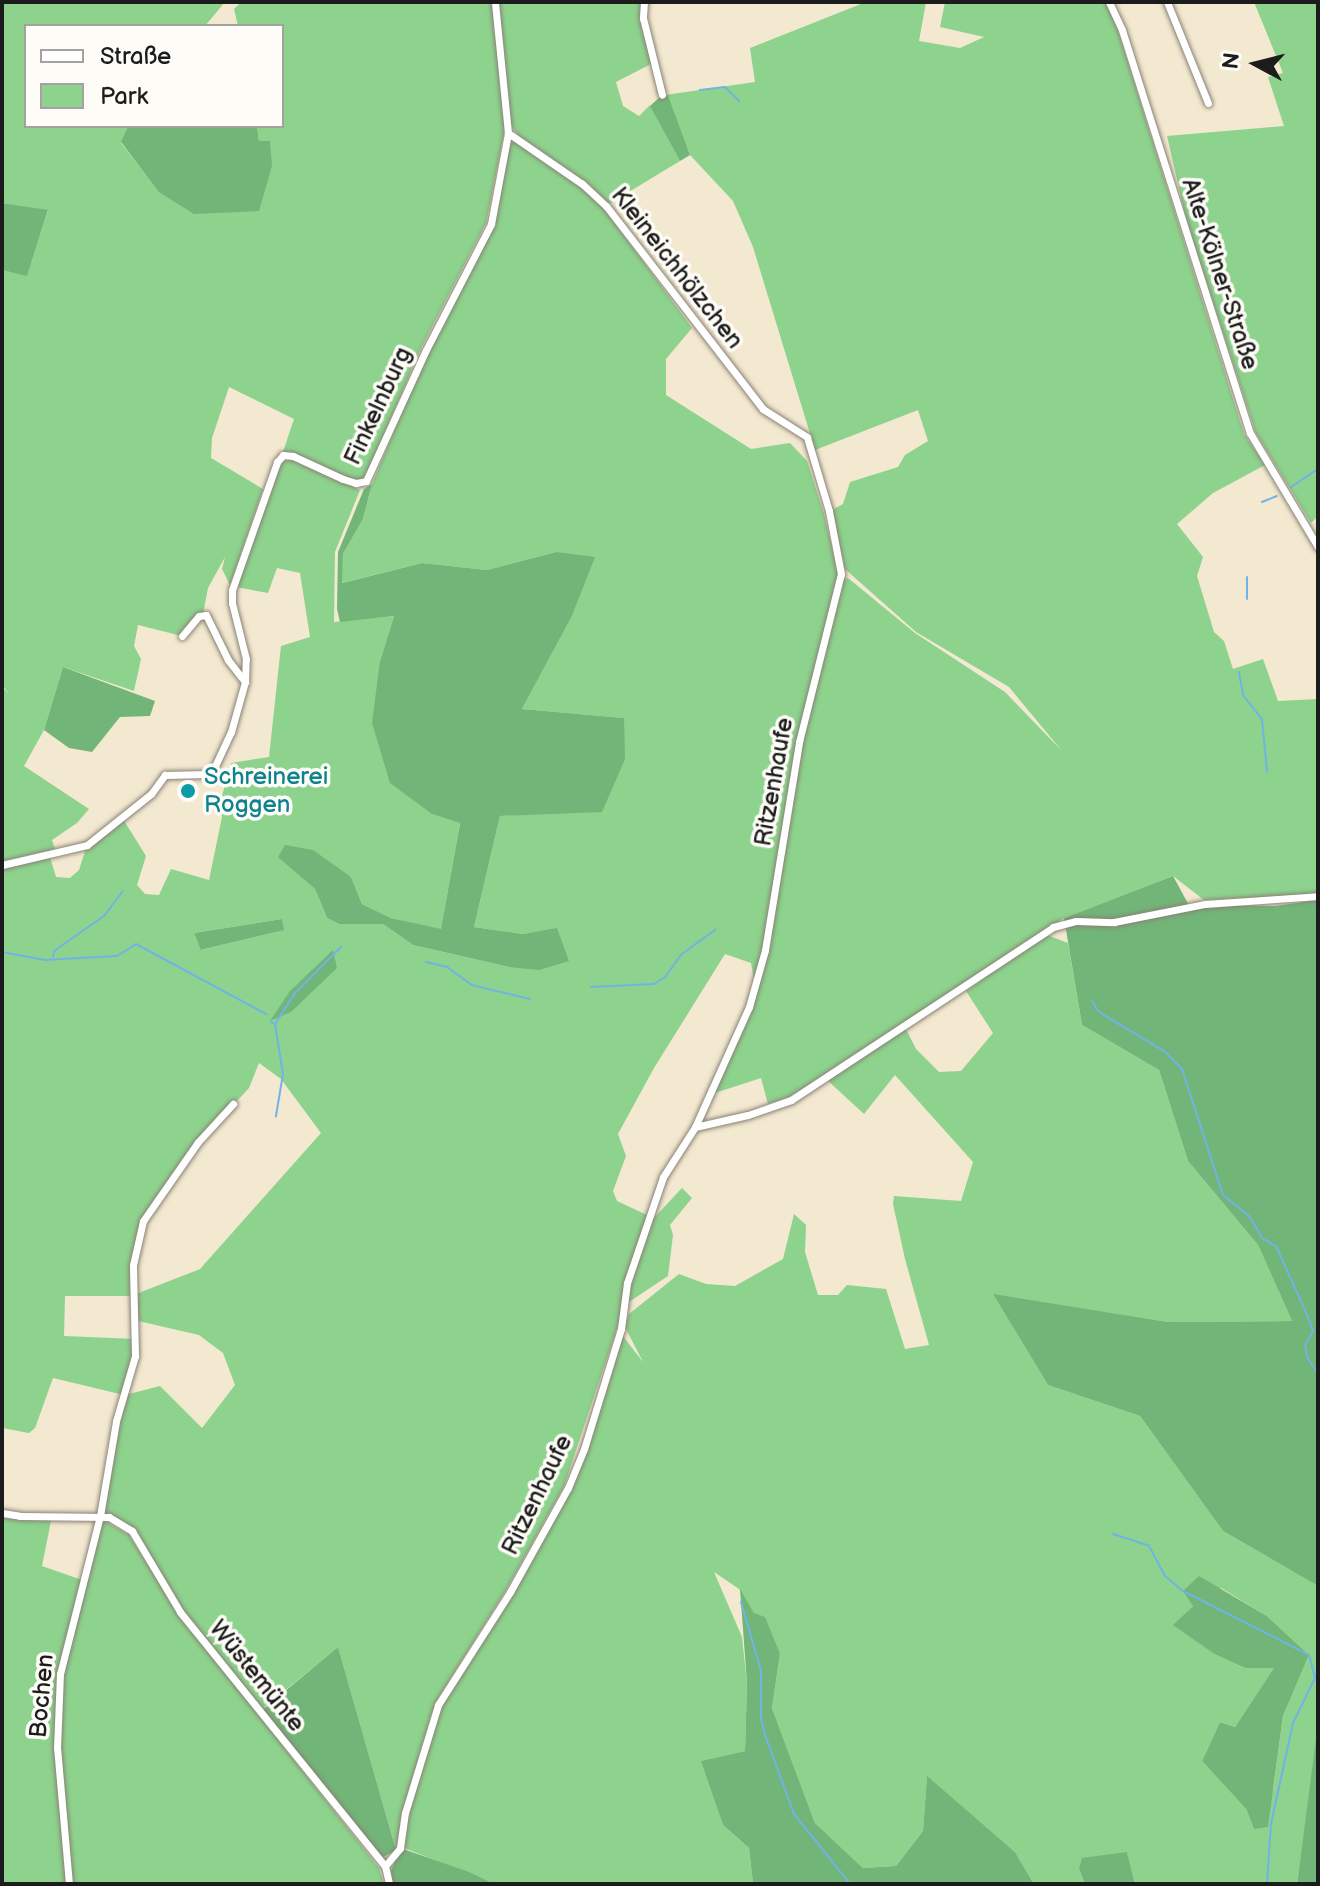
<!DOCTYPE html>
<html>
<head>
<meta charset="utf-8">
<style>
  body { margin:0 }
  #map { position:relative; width:1320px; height:1886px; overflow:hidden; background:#f3e8d0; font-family:"Balsamiq Sans",sans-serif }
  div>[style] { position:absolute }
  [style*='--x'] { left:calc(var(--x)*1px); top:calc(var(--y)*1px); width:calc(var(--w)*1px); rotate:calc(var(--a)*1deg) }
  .green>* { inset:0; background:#8dd38d }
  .forest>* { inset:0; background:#72b578 }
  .stream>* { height:2px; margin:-1px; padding:0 1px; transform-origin:1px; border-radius:1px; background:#6fb4e5 }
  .roads { filter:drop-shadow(0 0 2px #888276) drop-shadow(0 0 2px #888276) }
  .minor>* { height:7px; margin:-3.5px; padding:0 3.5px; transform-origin:3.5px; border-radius:3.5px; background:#fff }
  .dots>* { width:22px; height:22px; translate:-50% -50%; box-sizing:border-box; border:4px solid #fdfcf7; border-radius:50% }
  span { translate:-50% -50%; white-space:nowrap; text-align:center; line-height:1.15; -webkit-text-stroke:7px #fdfcf7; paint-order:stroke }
  .street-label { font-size:24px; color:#1c1c1c }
  .culture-label { font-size:24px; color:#0d838f }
  .left { translate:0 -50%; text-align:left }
  .frame { position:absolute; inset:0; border:4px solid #1c1c1c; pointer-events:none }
  .legend { position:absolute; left:24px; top:24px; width:260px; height:104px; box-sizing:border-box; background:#fdfcf7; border:2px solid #a3a29f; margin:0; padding:10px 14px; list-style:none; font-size:24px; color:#1c1c1c }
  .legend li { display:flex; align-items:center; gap:16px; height:40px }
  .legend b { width:40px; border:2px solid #a3a29f }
  .north { position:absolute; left:1216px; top:24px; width:80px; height:80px; -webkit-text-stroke:6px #fdfcf7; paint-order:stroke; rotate:277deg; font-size:22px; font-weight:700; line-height:32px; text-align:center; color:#1c1c1c }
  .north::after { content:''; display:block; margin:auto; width:28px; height:36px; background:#1c1c1c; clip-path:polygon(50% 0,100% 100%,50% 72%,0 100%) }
</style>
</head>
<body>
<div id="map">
  <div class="green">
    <div style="clip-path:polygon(2px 2px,225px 2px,205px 26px,26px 26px,26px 126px,128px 126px,121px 143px,159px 191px,259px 141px,257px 126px,282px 126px,282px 26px,238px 26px,234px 9px,241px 2px,644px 2px,653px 63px,616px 82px,623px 106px,639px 116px,650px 105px,680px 161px,609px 204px,586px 182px,518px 135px,511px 125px,504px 89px,504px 133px,486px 223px,421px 348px,365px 478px,357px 481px,283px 452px,294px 419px,229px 387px,212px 438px,211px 458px,263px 489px,230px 585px,222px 569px,225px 557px,208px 588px,203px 614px,182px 636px,138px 625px,134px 646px,141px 659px,134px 691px,63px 667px,44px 730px,24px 766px,89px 809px,77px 823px,52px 840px,55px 849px,2px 861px,2px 687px,9px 694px,2px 685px,2px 270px,27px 275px,48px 211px,2px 203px)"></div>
    <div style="clip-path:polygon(evenodd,866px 2px,926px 2px,919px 41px,960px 48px,984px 37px,940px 27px,945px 2px,1103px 2px,1111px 8px,1244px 434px,1265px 465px,1213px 493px,1177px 524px,1203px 557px,1197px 576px,1214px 632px,1224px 641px,1233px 669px,1263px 659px,1278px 701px,1318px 699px,1318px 892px,1306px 895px,1204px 900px,1173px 876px,1064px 918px,791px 1096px,768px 1104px,761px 1078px,715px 1093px,751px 1008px,755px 985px,751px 963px,725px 954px,654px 1068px,618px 1134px,626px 1156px,613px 1191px,617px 1201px,647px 1215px,618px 1325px,564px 1486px,506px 1590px,435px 1703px,402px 1812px,396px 1850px,338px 1647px,261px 1710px,180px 1612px,132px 1531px,100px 1516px,124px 1395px,53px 1378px,35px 1428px,29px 1433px,2px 1428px,2px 868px,50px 857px,56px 877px,70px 878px,79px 870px,87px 845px,123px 819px,146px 856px,137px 885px,145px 894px,159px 895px,171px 869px,209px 880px,222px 817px,219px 807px,231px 763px,269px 757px,281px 646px,310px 637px,300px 573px,277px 568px,268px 593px,236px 587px,278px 464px,292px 459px,360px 490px,335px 552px,334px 622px,394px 616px,380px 661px,432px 814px,460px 822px,441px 930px,391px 918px,362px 904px,351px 877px,279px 857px,315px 889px,327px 918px,339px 924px,383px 924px,413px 945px,509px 967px,557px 929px,523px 934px,474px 927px,500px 816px,560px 813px,624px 718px,522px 709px,571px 618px,556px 552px,487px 570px,422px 563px,341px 583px,343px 554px,363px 519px,372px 484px,428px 351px,493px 225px,509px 144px,516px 142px,580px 186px,603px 207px,692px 328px,666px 359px,666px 395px,751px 449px,790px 443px,807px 461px,824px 514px,838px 574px,815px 680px,843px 580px,848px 578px,915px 633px,1005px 692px,1062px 751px,1009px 687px,916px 632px,845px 569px,832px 510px,843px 504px,850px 482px,898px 467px,905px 455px,928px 441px,918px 410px,815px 450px,753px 247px,733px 201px,690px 155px,665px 95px,755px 82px,750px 48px,866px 2px,282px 919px,283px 930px,202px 950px,194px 933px,282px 919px,866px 2px,259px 1063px,281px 1079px,321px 1133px,200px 1269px,131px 1296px,143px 1221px,198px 1143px,249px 1088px,259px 1063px,866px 2px,65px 1296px,131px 1296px,134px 1320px,199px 1335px,223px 1353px,235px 1385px,202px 1428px,160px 1386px,125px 1395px,135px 1339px,64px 1336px,65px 1296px)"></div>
    <div style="clip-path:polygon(1254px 2px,1318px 2px,1318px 516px,1311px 523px,1256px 433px,1187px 223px,1167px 136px,1284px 126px,1268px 77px,1283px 73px)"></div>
    <div style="clip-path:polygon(evenodd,1047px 935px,1068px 943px,1082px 1025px,1159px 1070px,1188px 1161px,1258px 1245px,1292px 1321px,1168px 1322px,994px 1295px,1048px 1385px,1140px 1416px,1223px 1531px,1318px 1586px,1318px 1732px,1297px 1884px,1135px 1884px,1127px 1853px,1079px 1869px,1085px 1884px,1034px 1884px,1015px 1852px,927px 1777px,923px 1831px,896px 1866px,863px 1868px,815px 1823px,772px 1708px,780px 1654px,739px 1589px,714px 1572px,742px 1637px,747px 1683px,745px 1751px,702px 1761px,723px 1825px,749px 1848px,753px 1884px,494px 1884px,404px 1848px,408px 1813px,441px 1706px,513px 1593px,571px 1490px,622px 1335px,643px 1362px,625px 1327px,629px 1314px,679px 1274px,706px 1284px,735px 1286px,783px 1259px,794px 1214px,806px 1225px,805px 1252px,818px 1295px,838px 1295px,847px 1285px,886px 1289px,905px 1349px,929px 1345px,905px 1259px,893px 1204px,894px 1196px,961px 1201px,973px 1162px,895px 1075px,864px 1114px,826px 1079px,905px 1027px,916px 1049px,939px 1072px,961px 1071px,993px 1033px,966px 991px,1047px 935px,1221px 1588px,1267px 1616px,1309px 1655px,1283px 1716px,1273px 1791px,1254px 1829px,1246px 1809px,1202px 1761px,1220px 1722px,1235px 1727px,1275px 1667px,1245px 1668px,1214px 1654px,1174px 1625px,1193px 1606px,1221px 1588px)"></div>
    <div style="clip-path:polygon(682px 1188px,692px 1198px,670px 1225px,673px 1235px,668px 1276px,629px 1302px,630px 1285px,652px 1220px)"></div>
    <div style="clip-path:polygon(2px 1513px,52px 1516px,42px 1566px,82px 1580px,101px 1519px,129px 1535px,179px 1614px,379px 1868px,384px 1884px,2px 1884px)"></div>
  </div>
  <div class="forest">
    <div style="clip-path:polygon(662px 95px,668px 96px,690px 155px,680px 161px,650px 106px)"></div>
    <div style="clip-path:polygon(128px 126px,257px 126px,259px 141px,270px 141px,272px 166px,259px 211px,194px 214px,159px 192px,121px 142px)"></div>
    <div style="clip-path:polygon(2px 203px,48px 210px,27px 276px,2px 270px)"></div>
    <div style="clip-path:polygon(372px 484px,363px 519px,343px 554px,342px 583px,422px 563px,487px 570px,556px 552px,595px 557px,571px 618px,522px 709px,624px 718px,625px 759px,602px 812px,500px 816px,474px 927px,523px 934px,557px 928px,569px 961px,539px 970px,509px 967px,413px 945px,383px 924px,339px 924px,327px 918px,315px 889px,278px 857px,285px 845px,313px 850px,351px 877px,362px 904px,391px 918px,441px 929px,460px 823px,432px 814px,390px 783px,372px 723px,380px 661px,394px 616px,340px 622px,337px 609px,338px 552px,364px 489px)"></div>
    <div style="clip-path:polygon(63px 667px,155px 701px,150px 716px,120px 717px,92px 752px,69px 748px,44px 730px)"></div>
    <div style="clip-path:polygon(1173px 876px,1191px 909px,1205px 905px,1275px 906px,1318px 900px,1318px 1586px,1223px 1531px,1140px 1416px,1048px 1385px,993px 1294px,1168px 1322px,1292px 1321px,1258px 1245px,1188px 1161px,1159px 1070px,1082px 1025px,1064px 918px)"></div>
    <div style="clip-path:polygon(282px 919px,284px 930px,201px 950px,194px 933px)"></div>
    <div style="clip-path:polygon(333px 950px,337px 968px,291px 1012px,270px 1021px,290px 991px)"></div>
    <div style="clip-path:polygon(1199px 1576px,1267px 1616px,1309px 1655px,1283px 1716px,1268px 1827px,1254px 1829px,1246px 1809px,1202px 1761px,1220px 1722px,1235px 1727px,1274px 1668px,1245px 1668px,1214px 1654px,1173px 1625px,1193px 1606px,1183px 1591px)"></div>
    <div style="clip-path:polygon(740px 1589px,754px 1613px,765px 1617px,780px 1654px,772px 1708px,815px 1823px,863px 1868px,896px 1866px,923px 1831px,927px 1776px,1015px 1852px,1034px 1884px,753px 1884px,749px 1848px,723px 1825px,701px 1761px,745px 1751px,747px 1683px)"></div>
    <div style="clip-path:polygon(338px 1647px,396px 1850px,382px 1858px,261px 1711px)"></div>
    <div style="clip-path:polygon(1317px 1732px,1318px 1884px,1297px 1884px)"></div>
    <div style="clip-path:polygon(400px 1848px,469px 1872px,494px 1884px,393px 1884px,391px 1871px)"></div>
    <div style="clip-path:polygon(1127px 1852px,1135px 1884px,1085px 1884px,1079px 1869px,1082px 1858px)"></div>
  </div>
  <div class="stream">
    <div style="--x:700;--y:90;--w:25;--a:-7"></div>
    <div style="--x:725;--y:87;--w:20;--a:45"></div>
    <div style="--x:1291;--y:487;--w:32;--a:-34"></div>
    <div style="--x:1262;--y:502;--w:16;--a:-22"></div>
    <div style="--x:1247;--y:599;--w:22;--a:-90"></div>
    <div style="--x:1239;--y:672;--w:23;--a:80"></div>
    <div style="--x:1243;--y:695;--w:31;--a:52"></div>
    <div style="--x:1262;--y:719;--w:53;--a:84.6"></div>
    <div style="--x:2;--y:952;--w:44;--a:10.5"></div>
    <div style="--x:45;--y:960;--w:52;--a:-3.3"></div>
    <div style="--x:97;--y:957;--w:20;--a:-3"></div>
    <div style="--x:117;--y:956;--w:22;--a:-32"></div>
    <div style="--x:136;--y:944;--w:148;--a:28.3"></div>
    <div style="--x:53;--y:957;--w:6;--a:-81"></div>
    <div style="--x:54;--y:951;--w:61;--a:-35"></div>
    <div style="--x:104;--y:916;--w:31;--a:-53"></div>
    <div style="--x:426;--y:962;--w:22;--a:13"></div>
    <div style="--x:447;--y:967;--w:31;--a:36"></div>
    <div style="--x:472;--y:985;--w:60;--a:13.6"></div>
    <div style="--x:591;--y:987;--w:63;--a:-2.7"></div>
    <div style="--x:654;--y:984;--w:13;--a:-32"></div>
    <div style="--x:665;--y:977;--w:29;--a:-54"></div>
    <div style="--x:682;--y:954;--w:41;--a:-36"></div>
    <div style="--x:1092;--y:1001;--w:13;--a:58"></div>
    <div style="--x:1099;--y:1012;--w:76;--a:31"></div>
    <div style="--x:1164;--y:1051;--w:25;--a:45"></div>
    <div style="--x:1182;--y:1069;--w:133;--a:72"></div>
    <div style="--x:1223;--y:1195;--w:35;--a:39"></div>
    <div style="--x:1250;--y:1217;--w:24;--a:60"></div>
    <div style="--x:1262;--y:1238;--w:16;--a:30"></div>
    <div style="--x:1276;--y:1246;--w:78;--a:65.7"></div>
    <div style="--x:1308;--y:1317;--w:15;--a:70"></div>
    <div style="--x:1313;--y:1331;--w:17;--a:118"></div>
    <div style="--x:1305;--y:1346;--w:13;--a:77"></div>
    <div style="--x:1308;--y:1359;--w:17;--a:54"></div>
    <div style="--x:271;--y:1022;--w:4;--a:27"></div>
    <div style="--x:275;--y:1024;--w:37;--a:-57"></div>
    <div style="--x:295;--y:993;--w:65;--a:-45"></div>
    <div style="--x:275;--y:1024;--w:51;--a:80.9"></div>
    <div style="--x:283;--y:1074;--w:43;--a:99.5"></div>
    <div style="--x:1113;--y:1534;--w:38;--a:18"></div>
    <div style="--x:1149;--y:1546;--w:34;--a:62"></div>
    <div style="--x:1165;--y:1576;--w:23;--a:40"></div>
    <div style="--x:1183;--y:1591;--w:141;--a:26.9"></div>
    <div style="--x:1309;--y:1655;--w:23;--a:75"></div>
    <div style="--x:741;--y:1602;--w:72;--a:73.8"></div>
    <div style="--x:761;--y:1671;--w:48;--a:90"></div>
    <div style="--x:761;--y:1719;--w:16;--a:76"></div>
    <div style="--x:765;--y:1735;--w:84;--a:69.8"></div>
    <div style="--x:794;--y:1814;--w:90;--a:51.3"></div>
    <div style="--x:1267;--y:1884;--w:60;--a:-86.2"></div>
    <div style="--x:1271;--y:1824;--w:103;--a:-77.7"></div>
    <div style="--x:1293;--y:1723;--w:57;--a:-63.9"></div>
  </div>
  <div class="roads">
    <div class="minor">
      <div style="--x:644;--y:2;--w:16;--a:94"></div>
      <div style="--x:643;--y:18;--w:79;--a:76.1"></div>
      <div style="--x:1109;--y:2;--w:31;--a:65"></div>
      <div style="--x:1122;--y:30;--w:423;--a:72.4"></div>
      <div style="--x:1250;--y:433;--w:133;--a:59.2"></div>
      <div style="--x:1167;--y:2;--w:109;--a:67.9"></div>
      <div style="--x:182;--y:636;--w:26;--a:-50"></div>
      <div style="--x:199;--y:616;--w:7;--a:-8"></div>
      <div style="--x:206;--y:615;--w:50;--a:63.9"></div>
      <div style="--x:228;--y:660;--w:28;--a:52"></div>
      <div style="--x:2;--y:865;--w:87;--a:-13.2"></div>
      <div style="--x:87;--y:845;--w:82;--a:-38.6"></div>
      <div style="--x:151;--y:794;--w:24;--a:-54"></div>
      <div style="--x:165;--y:775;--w:42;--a:-1.4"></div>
      <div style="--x:207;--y:774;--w:11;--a:-45"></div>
      <div style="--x:215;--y:766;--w:38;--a:-65"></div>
      <div style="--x:231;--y:732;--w:52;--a:-74.4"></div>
      <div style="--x:245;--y:682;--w:23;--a:-88"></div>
      <div style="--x:246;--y:659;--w:58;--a:-104"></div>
      <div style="--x:232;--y:603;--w:13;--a:-90"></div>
      <div style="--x:232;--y:590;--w:136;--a:-70.6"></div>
      <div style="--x:277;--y:462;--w:9;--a:-49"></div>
      <div style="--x:283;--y:455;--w:10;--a:6"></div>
      <div style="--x:293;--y:456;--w:55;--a:24.7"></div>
      <div style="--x:343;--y:479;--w:14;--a:17"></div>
      <div style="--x:356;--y:483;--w:10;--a:-11"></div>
      <div style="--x:366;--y:481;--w:144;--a:-65.4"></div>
      <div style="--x:426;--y:350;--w:142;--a:-62.7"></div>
      <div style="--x:491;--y:224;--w:93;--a:-79.4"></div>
      <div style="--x:508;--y:133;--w:132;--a:-95.7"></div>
      <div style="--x:695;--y:1127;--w:54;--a:-12.8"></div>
      <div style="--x:748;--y:1115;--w:46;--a:-19.2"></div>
      <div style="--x:791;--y:1100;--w:314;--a:-33.4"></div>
      <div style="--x:1053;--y:927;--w:24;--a:-15"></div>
      <div style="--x:1076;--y:921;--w:38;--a:2"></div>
      <div style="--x:1114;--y:922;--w:93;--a:-11.2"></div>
      <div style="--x:1205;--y:904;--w:113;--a:-4"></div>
      <div style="--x:2;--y:1513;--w:18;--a:9"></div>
      <div style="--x:20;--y:1516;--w:89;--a:0.6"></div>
      <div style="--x:109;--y:1517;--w:27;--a:31"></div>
      <div style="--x:132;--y:1531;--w:94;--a:59.3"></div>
      <div style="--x:180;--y:1612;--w:326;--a:51.1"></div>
      <div style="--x:385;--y:1866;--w:18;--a:77"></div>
      <div style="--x:385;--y:1866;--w:23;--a:-50"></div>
      <div style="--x:400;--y:1848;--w:35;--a:-82"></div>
      <div style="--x:405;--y:1813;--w:113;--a:-73"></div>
      <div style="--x:438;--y:1705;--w:134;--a:-57.5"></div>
      <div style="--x:510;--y:1592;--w:119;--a:-60.9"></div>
      <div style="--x:568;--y:1488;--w:42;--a:-67.7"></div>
      <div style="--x:584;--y:1449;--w:126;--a:-72.9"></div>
      <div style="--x:621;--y:1329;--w:46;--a:-82.6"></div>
      <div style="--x:627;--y:1283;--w:112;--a:-71.2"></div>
      <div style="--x:663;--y:1177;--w:59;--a:-57.4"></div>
      <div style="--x:695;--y:1127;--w:132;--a:-65.8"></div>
      <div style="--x:749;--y:1007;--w:59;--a:-74.3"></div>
      <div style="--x:765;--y:950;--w:211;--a:-80.7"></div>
      <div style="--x:799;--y:742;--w:173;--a:-76"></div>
      <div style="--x:841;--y:574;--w:64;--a:-100.8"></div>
      <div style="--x:829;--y:511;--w:77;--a:-106.6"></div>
      <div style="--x:807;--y:437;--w:52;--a:-147.5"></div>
      <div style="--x:763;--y:409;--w:257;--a:-127.7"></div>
      <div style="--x:606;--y:206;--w:33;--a:-137"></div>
      <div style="--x:582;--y:184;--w:90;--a:-145.4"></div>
      <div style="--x:69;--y:1884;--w:137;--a:-95"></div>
      <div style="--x:57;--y:1748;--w:74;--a:-87.7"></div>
      <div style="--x:60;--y:1674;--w:163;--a:-75.8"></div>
      <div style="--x:100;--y:1516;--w:96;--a:-80.4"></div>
      <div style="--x:116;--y:1421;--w:68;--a:-73.7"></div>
      <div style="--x:135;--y:1356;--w:91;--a:-91.3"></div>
      <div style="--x:133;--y:1265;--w:45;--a:-77.2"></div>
      <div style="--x:143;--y:1221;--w:96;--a:-55.2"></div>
      <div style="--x:198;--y:1142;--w:52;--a:-47.4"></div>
    </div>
  </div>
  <div class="dots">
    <div style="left:188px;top:791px;background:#0f9aa8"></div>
  </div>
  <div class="street-label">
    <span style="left:677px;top:268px;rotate:52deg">Kleineichhölzchen</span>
    <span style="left:1220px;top:274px;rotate:72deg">Alte-Kölner-Straße</span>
    <span style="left:378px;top:406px;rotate:-65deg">Finkelnburg</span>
    <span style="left:774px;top:782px;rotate:-80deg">Ritzenhaufe</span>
    <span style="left:537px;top:1495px;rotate:-64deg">Ritzenhaufe</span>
    <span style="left:257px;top:1676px;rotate:51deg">Wüstemünte</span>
    <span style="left:42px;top:1696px;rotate:-85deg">Bochen</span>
  </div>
  <div class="culture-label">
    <span class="left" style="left:204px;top:791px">Schreinerei<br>Roggen</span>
  </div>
  <div class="frame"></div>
  <ul class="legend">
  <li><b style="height:10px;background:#fff"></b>Straße</li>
  <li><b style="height:22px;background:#8dd38d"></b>Park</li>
  </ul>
  <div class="north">N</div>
</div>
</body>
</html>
